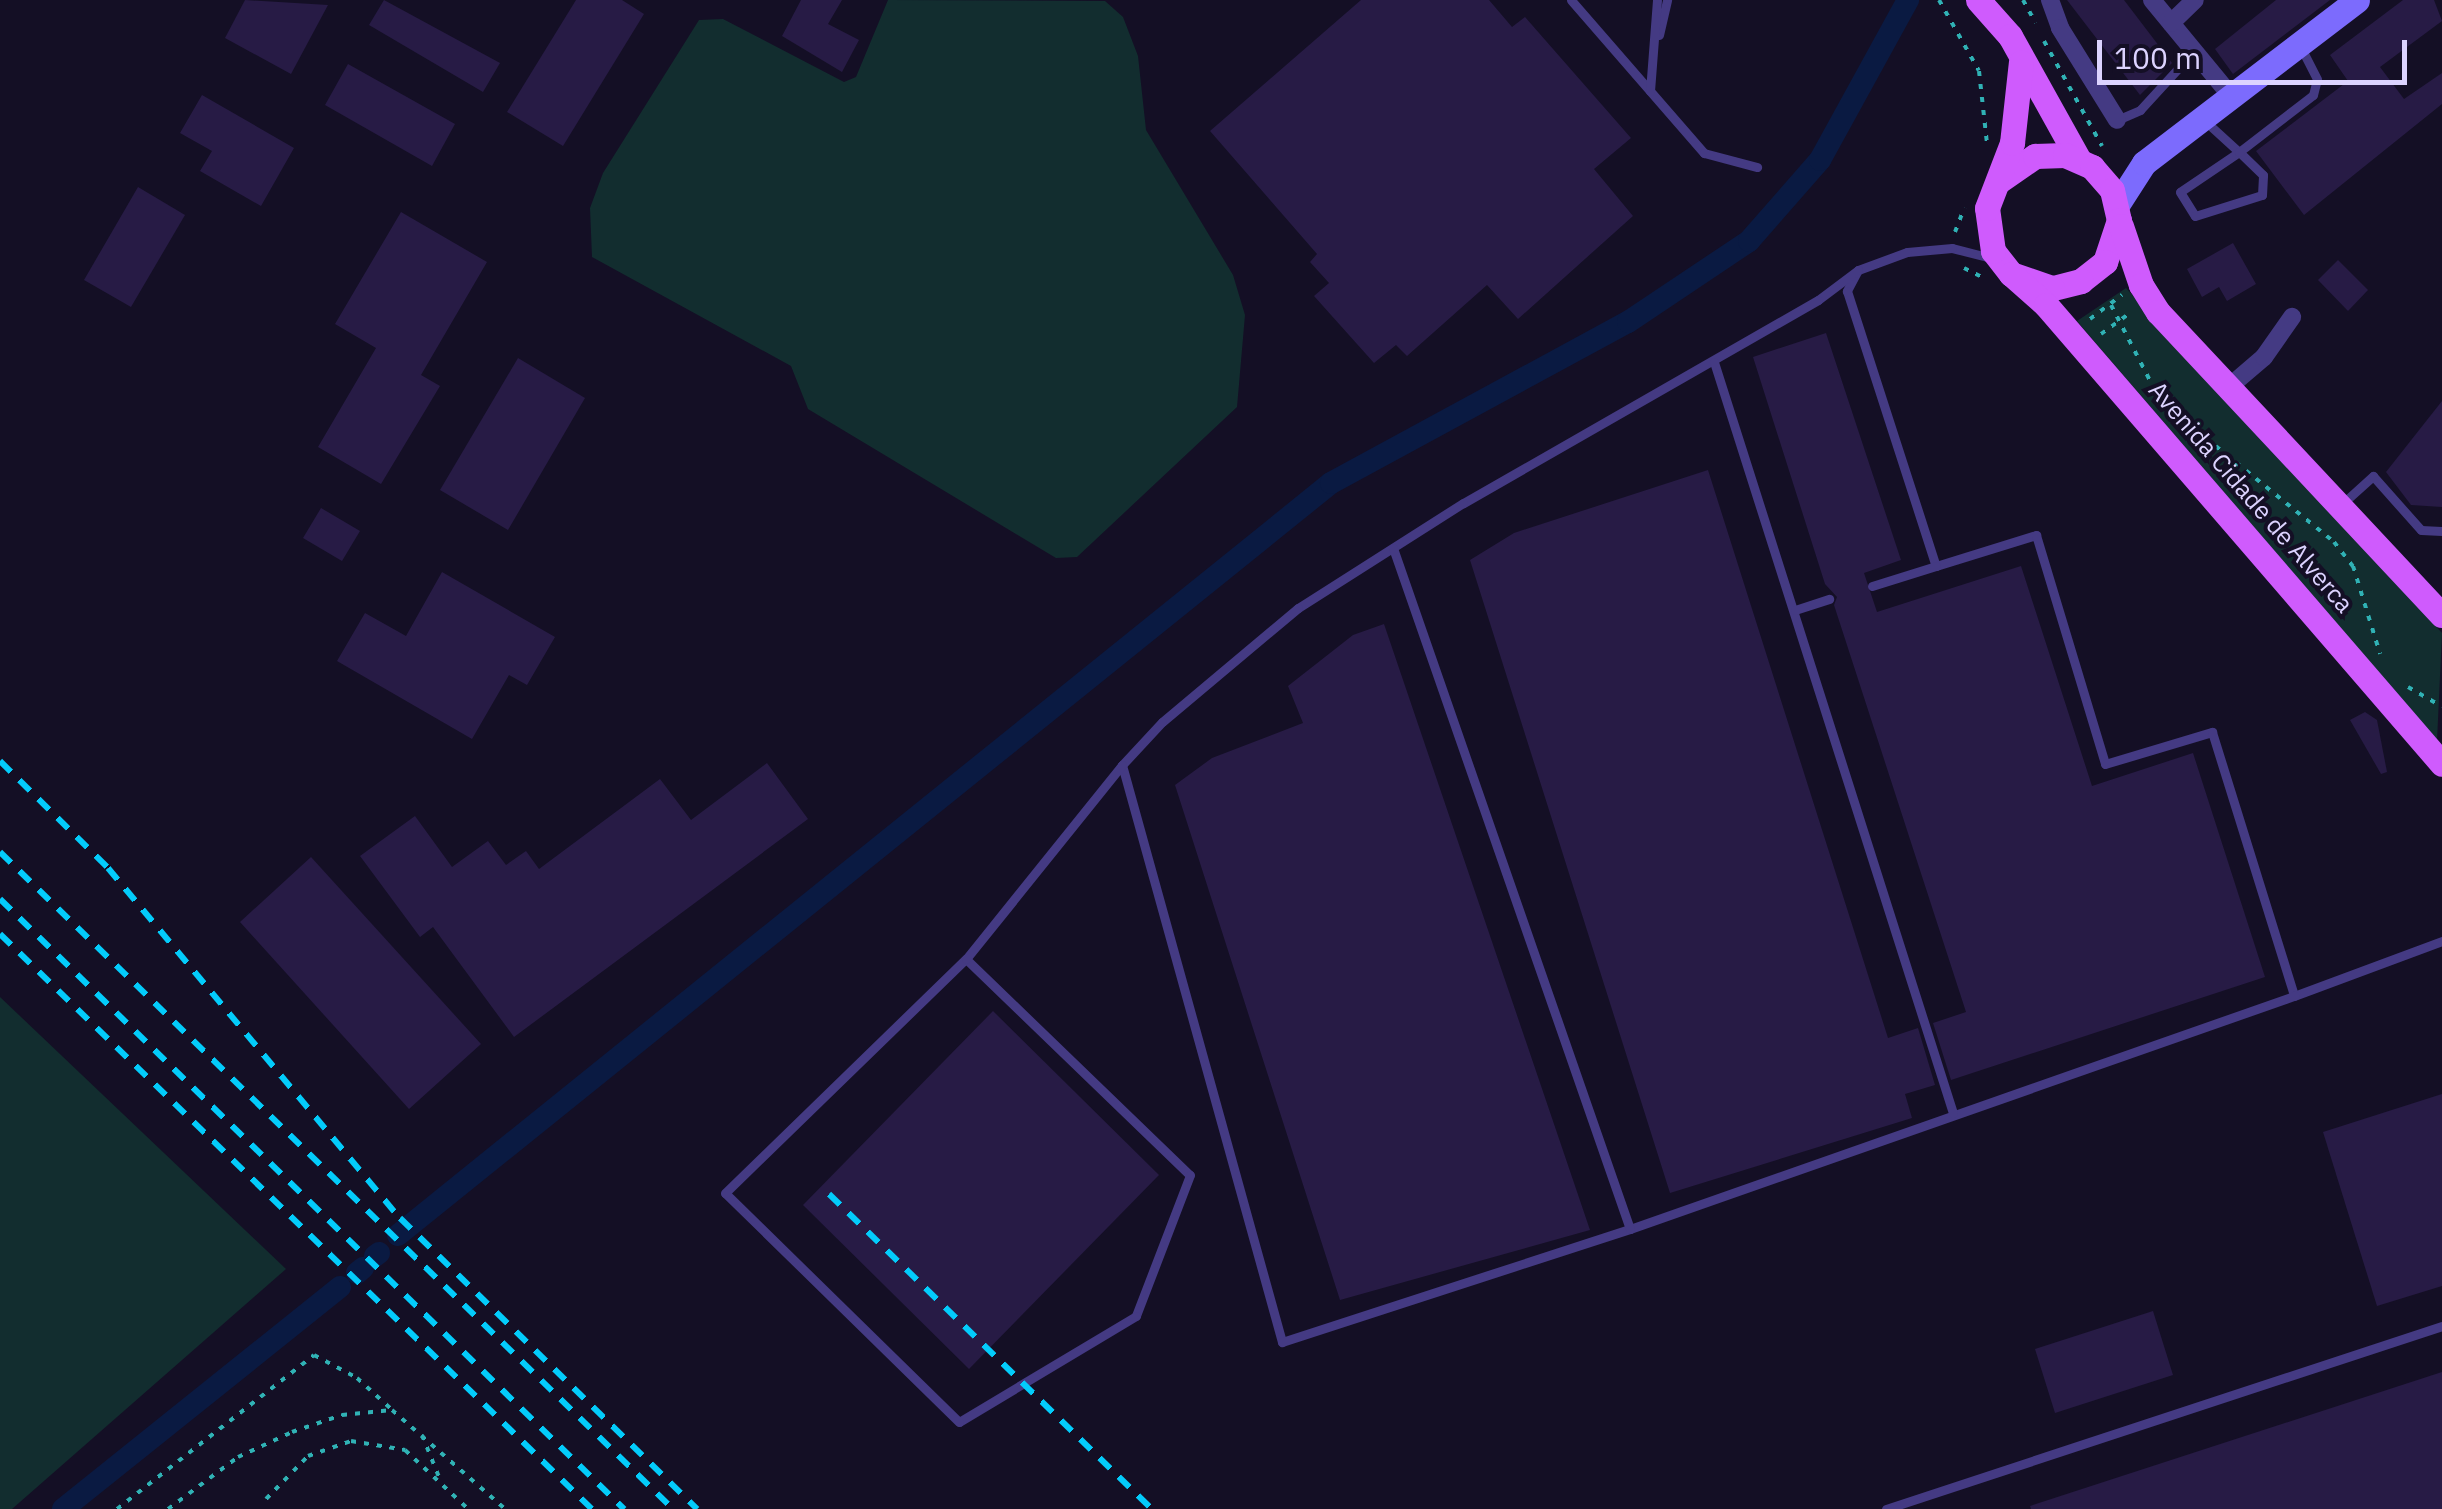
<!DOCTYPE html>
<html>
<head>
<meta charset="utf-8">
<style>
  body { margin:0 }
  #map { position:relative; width:2442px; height:1509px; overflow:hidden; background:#140f25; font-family:"IBM Plex Sans",sans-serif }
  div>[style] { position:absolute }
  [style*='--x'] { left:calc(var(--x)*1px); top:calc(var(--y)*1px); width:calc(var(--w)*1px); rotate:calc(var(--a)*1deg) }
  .green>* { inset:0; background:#122d2f }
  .canal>* { height:22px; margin:-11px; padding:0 11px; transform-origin:11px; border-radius:11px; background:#0a1a42 }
  .building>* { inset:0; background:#271b45 }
  .path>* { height:4px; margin-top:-2px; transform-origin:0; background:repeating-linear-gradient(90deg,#30b2b5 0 5px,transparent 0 13px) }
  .lane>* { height:9px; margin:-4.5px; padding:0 4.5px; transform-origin:4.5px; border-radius:4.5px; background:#443a83 }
  .street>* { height:18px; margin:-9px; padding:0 9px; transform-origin:9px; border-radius:9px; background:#443a83 }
  .secondary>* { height:25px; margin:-12.5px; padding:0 12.5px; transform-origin:12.5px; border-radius:12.5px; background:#7c6bfd }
  .primary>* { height:25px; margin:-12.5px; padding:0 12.5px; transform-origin:12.5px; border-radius:12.5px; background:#cf5bfd }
  .rail>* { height:6px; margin-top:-3px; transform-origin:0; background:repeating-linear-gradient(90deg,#03ccfb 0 15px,transparent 0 27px) }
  span { translate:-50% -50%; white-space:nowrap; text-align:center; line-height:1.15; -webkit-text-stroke:8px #140f25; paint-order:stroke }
  .street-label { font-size:25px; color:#dcd3ff }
  .scale { position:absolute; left:2097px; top:40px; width:310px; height:45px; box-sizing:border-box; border:5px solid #dcd3ff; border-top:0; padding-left:12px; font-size:30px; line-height:35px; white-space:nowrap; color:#dcd3ff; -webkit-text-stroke:8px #140f25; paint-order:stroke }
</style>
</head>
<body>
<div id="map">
  <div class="green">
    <div style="clip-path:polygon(888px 0,1105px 1px,1123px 17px,1138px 56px,1146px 130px,1233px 275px,1245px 315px,1237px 407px,1077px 557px,1056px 558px,808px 409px,791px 366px,592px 257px,590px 208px,603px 173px,699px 20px,723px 19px,844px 82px,856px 77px)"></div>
    <div style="clip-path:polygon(2126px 288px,2442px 633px,2437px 741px,2077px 321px)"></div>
    <div style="clip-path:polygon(0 997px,286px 1269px,12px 1509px,0 1509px)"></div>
  </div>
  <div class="canal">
    <div style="--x:398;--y:1235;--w:1198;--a:-38.87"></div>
    <div style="--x:1331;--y:483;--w:338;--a:-28.5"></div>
    <div style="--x:1628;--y:322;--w:146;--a:-33.8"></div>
    <div style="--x:1749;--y:241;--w:108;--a:-48.8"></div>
    <div style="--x:1820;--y:160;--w:183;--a:-61.2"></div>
    <div style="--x:375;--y:1256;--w:5;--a:-37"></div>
    <div style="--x:357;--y:1273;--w:8;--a:-40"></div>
    <div style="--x:63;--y:1509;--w:355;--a:-38.7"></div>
  </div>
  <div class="building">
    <div style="clip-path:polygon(245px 0,328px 5px,291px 74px,225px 38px)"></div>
    <div style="clip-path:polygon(384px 0,500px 63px,483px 92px,369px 25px)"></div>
    <div style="clip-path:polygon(576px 0,622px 0,644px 14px,563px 146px,507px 112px)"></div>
    <div style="clip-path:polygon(801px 0,842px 0,828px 24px,859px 40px,842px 72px,782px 36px)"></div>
    <div style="clip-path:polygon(1361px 0,1489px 0,1512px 27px,1525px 17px,1631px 138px,1594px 169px,1633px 216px,1518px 319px,1487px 285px,1407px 356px,1396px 345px,1374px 363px,1314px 296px,1329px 283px,1310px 262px,1317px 254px,1210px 131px)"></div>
    <div style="clip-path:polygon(2067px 0,2124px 0,2172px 63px,2140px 95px)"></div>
    <div style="clip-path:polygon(2276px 0,2330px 0,2233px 74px,2215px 49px)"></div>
    <div style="clip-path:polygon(2403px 0,2434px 0,2442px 21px,2380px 67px,2404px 99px,2442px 73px,2442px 104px,2304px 215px,2256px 151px,2348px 81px,2330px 55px)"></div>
    <div style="clip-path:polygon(348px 64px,455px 124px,432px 166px,325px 105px)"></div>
    <div style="clip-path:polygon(202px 95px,294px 148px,261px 206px,200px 171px,212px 151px,180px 133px)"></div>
    <div style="clip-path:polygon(138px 187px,185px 215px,131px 307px,84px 280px)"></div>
    <div style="clip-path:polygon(401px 212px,487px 262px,421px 375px,440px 386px,381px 484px,318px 447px,376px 348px,335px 324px)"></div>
    <div style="clip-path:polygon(2233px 243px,2256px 284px,2227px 301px,2219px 287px,2202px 297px,2187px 269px)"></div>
    <div style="clip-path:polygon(2338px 260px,2368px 290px,2348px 311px,2318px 280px)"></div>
    <div style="clip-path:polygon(1826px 333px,1901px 560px,1864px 573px,1877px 612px,2021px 566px,2092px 786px,2193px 753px,2265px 977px,1951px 1080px,1933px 1023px,1966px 1012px,1834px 605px,1837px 597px,1825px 584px,1753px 357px)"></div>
    <div style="clip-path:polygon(518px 358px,585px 398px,508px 530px,440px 490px)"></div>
    <div style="clip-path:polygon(2442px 401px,2442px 507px,2411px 505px,2386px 472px)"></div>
    <div style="clip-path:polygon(1708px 470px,1888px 1038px,1918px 1028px,1935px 1085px,1905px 1094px,1912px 1118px,1670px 1193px,1470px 560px,1514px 533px)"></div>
    <div style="clip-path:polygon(321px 508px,360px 531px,342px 561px,303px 538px)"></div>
    <div style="clip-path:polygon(442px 572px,555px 637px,527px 685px,509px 675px,472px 739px,337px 661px,365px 613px,406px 636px)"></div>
    <div style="clip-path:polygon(1384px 624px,1590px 1230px,1340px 1300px,1175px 785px,1212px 758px,1303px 723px,1288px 686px,1353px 635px)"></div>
    <div style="clip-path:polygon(2365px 712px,2377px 720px,2387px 772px,2381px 774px,2350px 720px)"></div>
    <div style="clip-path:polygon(767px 763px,808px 819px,514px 1037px,433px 927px,420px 937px,360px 856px,415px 816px,452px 867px,488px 841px,506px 865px,526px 851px,539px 869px,660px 779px,691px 820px)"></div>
    <div style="clip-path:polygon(311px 857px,481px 1044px,409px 1109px,240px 922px)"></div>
    <div style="clip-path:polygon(993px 1011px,1159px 1175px,969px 1369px,803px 1205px)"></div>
    <div style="clip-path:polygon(2442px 1094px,2442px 1286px,2377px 1306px,2323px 1132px)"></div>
    <div style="clip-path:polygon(2153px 1311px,2173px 1375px,2055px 1413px,2035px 1349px)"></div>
    <div style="clip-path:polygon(2442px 1372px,2442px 1509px,2031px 1509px,2030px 1506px)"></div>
  </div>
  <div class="path">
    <div style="--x:1939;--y:0;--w:81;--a:60.6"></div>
    <div style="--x:1979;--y:71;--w:72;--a:83.7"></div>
    <div style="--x:2023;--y:0;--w:26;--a:61"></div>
    <div style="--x:2044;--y:41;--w:120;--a:61.1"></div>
    <div style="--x:1955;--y:232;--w:26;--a:-69"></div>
    <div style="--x:1964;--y:268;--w:20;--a:27"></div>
    <div style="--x:2111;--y:305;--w:105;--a:62.7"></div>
    <div style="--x:2090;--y:319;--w:40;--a:-37"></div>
    <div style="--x:2101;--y:334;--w:36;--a:-36"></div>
    <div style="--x:2165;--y:405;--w:218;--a:39"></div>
    <div style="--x:2334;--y:542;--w:31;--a:52"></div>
    <div style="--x:2353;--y:566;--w:92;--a:72.9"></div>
    <div style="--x:2408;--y:687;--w:39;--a:30"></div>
    <div style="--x:422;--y:1435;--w:45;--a:68"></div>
    <div style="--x:266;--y:1499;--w:60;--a:-45.7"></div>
    <div style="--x:308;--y:1456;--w:46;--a:-19.2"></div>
    <div style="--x:351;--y:1441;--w:55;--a:9.5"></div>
    <div style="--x:405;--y:1450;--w:86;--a:43.1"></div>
    <div style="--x:117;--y:1509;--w:250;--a:-38"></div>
    <div style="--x:314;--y:1355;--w:49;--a:28.1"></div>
    <div style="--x:357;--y:1378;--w:45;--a:42.3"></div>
    <div style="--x:168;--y:1509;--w:87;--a:-36.6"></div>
    <div style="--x:238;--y:1457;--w:60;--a:-24.8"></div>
    <div style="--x:292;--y:1432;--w:53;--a:-18.8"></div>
    <div style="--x:342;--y:1415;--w:50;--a:-5.7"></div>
    <div style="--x:392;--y:1410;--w:150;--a:41.2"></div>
  </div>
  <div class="lane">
    <div style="--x:1571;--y:0;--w:203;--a:49"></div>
    <div style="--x:1704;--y:153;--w:55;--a:14.8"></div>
    <div style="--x:1659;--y:35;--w:36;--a:-77"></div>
    <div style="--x:1650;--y:91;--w:91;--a:-85.6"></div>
    <div style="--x:2117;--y:120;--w:25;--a:-23"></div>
    <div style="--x:2140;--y:110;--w:80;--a:-47.5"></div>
    <div style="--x:2205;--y:121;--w:46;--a:42.4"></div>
    <div style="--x:2239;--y:152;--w:71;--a:145.9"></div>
    <div style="--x:2180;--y:192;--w:28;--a:58"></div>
    <div style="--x:2195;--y:216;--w:70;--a:-17.4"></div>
    <div style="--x:2262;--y:195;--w:20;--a:-87"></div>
    <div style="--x:2263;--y:175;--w:33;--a:-136"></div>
    <div style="--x:2239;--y:152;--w:93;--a:-37.6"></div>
    <div style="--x:2313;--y:95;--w:16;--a:-76"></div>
    <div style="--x:2317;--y:79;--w:36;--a:-117"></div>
    <div style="--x:1991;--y:258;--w:40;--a:-165.6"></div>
    <div style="--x:1952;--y:248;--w:45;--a:174.9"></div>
    <div style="--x:1907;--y:252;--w:52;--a:159.8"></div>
    <div style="--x:1858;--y:270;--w:24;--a:118"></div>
    <div style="--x:1847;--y:291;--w:289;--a:72.1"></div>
    <div style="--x:1936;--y:566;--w:105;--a:-17.2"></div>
    <div style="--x:2036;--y:535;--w:239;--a:73.2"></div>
    <div style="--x:2105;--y:764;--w:112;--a:-16.7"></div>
    <div style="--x:2212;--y:732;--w:276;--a:72.7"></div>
    <div style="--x:2294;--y:996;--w:158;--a:-20.4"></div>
    <div style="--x:1858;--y:270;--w:50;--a:143.1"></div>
    <div style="--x:1818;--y:300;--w:409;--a:150.2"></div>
    <div style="--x:1463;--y:503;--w:196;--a:147.5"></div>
    <div style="--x:1298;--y:608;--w:177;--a:140"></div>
    <div style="--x:1162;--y:722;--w:59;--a:132.9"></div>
    <div style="--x:1122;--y:765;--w:599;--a:74.5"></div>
    <div style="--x:1282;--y:1342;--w:366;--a:-18"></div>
    <div style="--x:1630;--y:1229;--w:704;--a:-19.34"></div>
    <div style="--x:1714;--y:362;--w:788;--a:72.35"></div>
    <div style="--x:2342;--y:504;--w:42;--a:-42.1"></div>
    <div style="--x:2373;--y:476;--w:72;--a:48.4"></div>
    <div style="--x:2421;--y:530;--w:21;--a:3"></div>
    <div style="--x:1393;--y:548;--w:721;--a:70.81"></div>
    <div style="--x:1872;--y:586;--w:67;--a:-17.4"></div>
    <div style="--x:1795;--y:610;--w:36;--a:-18"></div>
    <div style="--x:966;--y:959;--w:311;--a:44"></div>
    <div style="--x:1190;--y:1175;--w:151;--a:111"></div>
    <div style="--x:1136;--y:1316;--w:206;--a:149.1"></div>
    <div style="--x:959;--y:1422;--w:327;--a:-135.6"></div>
    <div style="--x:725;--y:1193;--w:336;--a:-44.2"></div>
    <div style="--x:966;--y:959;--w:249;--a:-51.2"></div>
    <div style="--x:1886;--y:1509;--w:585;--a:-18.22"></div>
  </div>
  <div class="street">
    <div style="--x:2050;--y:0;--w:30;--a:70"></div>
    <div style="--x:2060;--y:28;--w:108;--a:58.2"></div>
    <div style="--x:2152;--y:0;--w:126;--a:50.5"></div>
    <div style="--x:2171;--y:23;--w:33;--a:-44"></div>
    <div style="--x:2229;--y:387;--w:46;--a:-40.6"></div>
    <div style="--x:2264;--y:357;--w:49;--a:-55"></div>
  </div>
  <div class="secondary">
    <div style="--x:2117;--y:205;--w:50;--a:-57.3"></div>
    <div style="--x:2144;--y:163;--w:268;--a:-37.4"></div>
  </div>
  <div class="primary">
    <div style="--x:1978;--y:0;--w:48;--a:48.4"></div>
    <div style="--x:2010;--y:36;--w:142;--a:60.9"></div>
    <div style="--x:1999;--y:181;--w:44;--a:-34.8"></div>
    <div style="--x:2035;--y:156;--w:30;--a:-2"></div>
    <div style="--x:2065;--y:155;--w:30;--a:24"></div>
    <div style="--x:2092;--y:167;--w:30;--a:49"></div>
    <div style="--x:2112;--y:190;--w:31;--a:77"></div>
    <div style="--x:2119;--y:220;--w:44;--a:108.4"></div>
    <div style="--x:2105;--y:262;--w:31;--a:142"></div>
    <div style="--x:2081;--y:281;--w:30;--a:166"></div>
    <div style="--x:2052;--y:288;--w:43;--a:-161.1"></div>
    <div style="--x:2011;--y:274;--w:29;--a:-128"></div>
    <div style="--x:1993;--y:251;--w:43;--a:-97.9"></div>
    <div style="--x:1987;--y:208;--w:70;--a:-69"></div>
    <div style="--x:2012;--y:143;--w:81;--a:-83.7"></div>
    <div style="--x:2121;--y:226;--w:62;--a:71.3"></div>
    <div style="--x:2141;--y:285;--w:32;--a:58"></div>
    <div style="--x:2158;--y:312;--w:415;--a:46.9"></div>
    <div style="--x:2011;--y:274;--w:47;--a:41.5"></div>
    <div style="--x:2046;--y:305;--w:606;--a:49.21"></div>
  </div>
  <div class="rail">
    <div style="--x:0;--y:761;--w:152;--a:44.7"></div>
    <div style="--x:108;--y:868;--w:456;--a:50.2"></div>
    <div style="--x:400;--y:1218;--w:416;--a:44.4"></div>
    <div style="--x:0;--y:852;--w:941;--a:44.31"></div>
    <div style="--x:0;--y:899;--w:873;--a:44.35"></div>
    <div style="--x:0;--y:934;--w:825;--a:44.17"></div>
    <div style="--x:829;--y:1194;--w:451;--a:44.3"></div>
  </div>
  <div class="street-label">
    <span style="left:2251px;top:497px;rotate:49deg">Avenida Cidade de Alverca</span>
  </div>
  <div class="scale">100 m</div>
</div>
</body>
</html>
